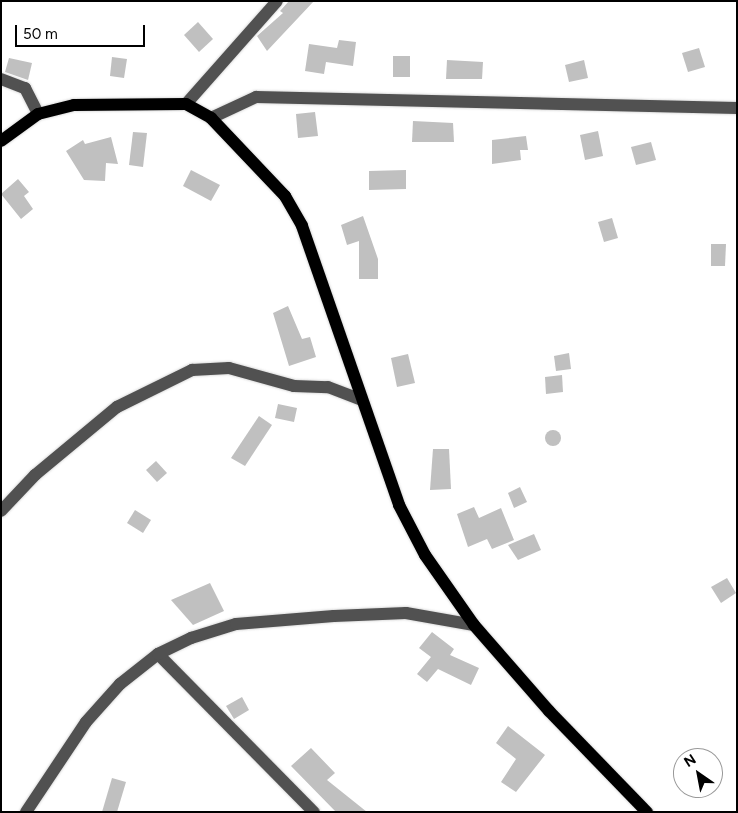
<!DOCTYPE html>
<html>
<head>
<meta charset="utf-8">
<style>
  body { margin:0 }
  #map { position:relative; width:738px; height:813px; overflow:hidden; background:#fff; font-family:Figtree,sans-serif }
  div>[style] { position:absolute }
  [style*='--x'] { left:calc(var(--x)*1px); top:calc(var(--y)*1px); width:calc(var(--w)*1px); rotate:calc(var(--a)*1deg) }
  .building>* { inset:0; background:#c0c0c0 }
  .round { border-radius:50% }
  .roads { filter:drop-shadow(0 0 1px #dbdbdb) drop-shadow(0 0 1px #dbdbdb) }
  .minor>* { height:12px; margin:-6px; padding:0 6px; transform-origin:6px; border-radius:6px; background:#515151 }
  .major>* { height:12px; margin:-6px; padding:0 6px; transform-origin:6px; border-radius:6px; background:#000 }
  span { translate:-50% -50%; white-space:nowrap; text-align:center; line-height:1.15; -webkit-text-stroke:5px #fff; paint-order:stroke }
  .frame { position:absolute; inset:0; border:2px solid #000; pointer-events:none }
  .north { position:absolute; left:673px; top:748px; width:50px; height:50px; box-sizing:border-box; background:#fff; border:1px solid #999; border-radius:50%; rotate:327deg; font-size:14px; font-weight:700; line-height:20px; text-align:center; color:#000 }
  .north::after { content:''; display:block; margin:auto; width:18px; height:22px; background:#000; clip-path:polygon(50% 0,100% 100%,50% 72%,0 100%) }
  .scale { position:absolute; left:15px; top:25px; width:130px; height:22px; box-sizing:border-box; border:2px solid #000; border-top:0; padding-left:6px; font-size:15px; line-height:18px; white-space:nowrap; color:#000; -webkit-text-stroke:4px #fff; paint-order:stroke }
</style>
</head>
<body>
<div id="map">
  <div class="building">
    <div style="clip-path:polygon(289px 1px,314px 1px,267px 51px,257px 36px,283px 13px,280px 11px)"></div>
    <div style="clip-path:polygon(198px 22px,213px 39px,199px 52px,184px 35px)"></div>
    <div style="clip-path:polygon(339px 40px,356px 42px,353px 66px,326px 62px,324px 74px,305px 71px,309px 44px,337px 48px)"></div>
    <div style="clip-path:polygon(699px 48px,705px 67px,688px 72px,682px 53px)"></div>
    <div style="clip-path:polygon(393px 56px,410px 56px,410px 77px,393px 77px)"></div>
    <div style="clip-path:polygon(112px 57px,127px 59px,124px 78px,110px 76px)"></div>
    <div style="clip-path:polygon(9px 58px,32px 63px,28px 80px,5px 72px)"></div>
    <div style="clip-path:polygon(447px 60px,483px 62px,482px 79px,446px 79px)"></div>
    <div style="clip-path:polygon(584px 60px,588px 78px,569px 82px,565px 65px)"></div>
    <div style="clip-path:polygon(315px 112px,318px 136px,298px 138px,296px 114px)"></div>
    <div style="clip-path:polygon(413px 121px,453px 123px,454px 142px,412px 142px)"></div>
    <div style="clip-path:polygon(598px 131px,603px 156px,585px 160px,580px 135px)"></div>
    <div style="clip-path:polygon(133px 132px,147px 133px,143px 167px,129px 165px)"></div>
    <div style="clip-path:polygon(526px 136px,528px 150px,520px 150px,521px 160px,492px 164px,492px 140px)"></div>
    <div style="clip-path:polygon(111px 137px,118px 164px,106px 163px,105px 181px,84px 180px,66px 151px,83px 140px,85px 144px)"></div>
    <div style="clip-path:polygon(651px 142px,656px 160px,636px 165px,631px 147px)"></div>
    <div style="clip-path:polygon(191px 170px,220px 185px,211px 201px,183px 186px)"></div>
    <div style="clip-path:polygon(406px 170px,406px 189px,369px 190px,369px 171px)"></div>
    <div style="clip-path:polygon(18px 179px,29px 192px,24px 196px,33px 209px,21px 219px,1px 194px)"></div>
    <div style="clip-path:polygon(363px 216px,378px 259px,378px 279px,359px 279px,359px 241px,347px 245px,341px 225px)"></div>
    <div style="clip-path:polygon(612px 218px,618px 238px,604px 242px,598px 222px)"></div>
    <div style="clip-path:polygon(711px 244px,726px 244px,725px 266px,711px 266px)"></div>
    <div style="clip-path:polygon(288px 306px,302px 339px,310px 337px,316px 357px,289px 366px,273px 313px)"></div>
    <div style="clip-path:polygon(569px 353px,571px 369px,556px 371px,554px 356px)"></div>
    <div style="clip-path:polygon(408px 354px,415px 383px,397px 387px,391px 358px)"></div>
    <div style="clip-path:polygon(562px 375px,563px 392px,546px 394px,545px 377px)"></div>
    <div style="clip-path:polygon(278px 404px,297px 408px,294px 422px,275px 418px)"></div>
    <div style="clip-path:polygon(259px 416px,272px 425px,245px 466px,231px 458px)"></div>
    <div class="round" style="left:545px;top:430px;width:16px;height:16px"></div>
    <div style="clip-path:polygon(433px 449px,449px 449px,451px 489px,430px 490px)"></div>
    <div style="clip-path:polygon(156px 461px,167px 473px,157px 482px,146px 470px)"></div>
    <div style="clip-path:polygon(520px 487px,527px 502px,514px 508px,508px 493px)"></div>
    <div style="clip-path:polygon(474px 507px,479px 518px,501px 508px,514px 540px,492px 549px,487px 539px,468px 547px,457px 514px)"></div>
    <div style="clip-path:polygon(135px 510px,151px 520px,143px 533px,127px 523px)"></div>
    <div style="clip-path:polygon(534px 534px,541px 550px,518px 560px,508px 545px)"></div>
    <div style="clip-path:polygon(727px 578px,736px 593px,721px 603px,711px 587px)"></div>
    <div style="clip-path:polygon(210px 583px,224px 611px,193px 625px,171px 600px)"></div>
    <div style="clip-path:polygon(432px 632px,454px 649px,450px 655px,479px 668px,471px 685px,438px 669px,427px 682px,417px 674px,431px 657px,419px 648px)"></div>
    <div style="clip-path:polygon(242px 697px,249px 710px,234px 719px,226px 706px)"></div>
    <div style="clip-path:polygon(508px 726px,545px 755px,516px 792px,501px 782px,516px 759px,496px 743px)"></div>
    <div style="clip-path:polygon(311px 748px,335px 773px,327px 780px,367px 812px,336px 812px,291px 766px)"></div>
    <div style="clip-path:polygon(112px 778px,126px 782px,117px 812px,102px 812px)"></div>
  </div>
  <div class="roads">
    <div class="minor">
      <div style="--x:1;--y:79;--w:26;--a:21"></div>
      <div style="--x:25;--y:88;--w:29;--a:63"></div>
      <div style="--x:186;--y:104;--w:137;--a:-48.5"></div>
      <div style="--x:211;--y:118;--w:50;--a:-25"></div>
      <div style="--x:256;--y:97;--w:481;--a:1.3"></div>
      <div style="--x:1;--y:511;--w:50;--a:-46.6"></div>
      <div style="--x:35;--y:475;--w:107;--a:-39.7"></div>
      <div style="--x:117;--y:407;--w:84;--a:-26.3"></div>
      <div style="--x:192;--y:370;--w:37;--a:-3"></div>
      <div style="--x:229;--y:368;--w:67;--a:15.5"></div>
      <div style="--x:294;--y:386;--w:34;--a:2"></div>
      <div style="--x:328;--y:387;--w:36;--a:21"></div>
      <div style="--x:158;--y:654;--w:222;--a:45.4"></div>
      <div style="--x:26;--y:812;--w:108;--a:-56.3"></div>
      <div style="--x:86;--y:722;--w:51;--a:-48.2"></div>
      <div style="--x:120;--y:684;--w:48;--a:-38.3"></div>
      <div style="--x:158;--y:654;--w:37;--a:-26"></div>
      <div style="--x:191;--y:638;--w:47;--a:-17.3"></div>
      <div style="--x:236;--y:624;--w:98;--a:-4.7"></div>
      <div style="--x:334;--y:616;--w:72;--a:-2.4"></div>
      <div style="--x:406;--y:613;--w:69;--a:10"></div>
    </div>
    <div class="major">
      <div style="--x:1;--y:141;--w:46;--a:-36.1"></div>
      <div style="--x:38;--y:114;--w:37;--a:-14"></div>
      <div style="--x:74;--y:105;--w:112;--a:-0.5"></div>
      <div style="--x:186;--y:104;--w:29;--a:29"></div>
      <div style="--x:211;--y:118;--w:108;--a:46.5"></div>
      <div style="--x:285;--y:196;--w:34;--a:60"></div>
      <div style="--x:302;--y:226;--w:295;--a:70.8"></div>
      <div style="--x:399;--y:505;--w:56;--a:62.5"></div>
      <div style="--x:425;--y:555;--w:85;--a:55"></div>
      <div style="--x:474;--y:625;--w:114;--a:48.9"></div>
      <div style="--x:549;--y:711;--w:141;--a:45.9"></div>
    </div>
  </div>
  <div class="frame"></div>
  <div class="north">N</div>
  <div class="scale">50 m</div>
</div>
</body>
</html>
